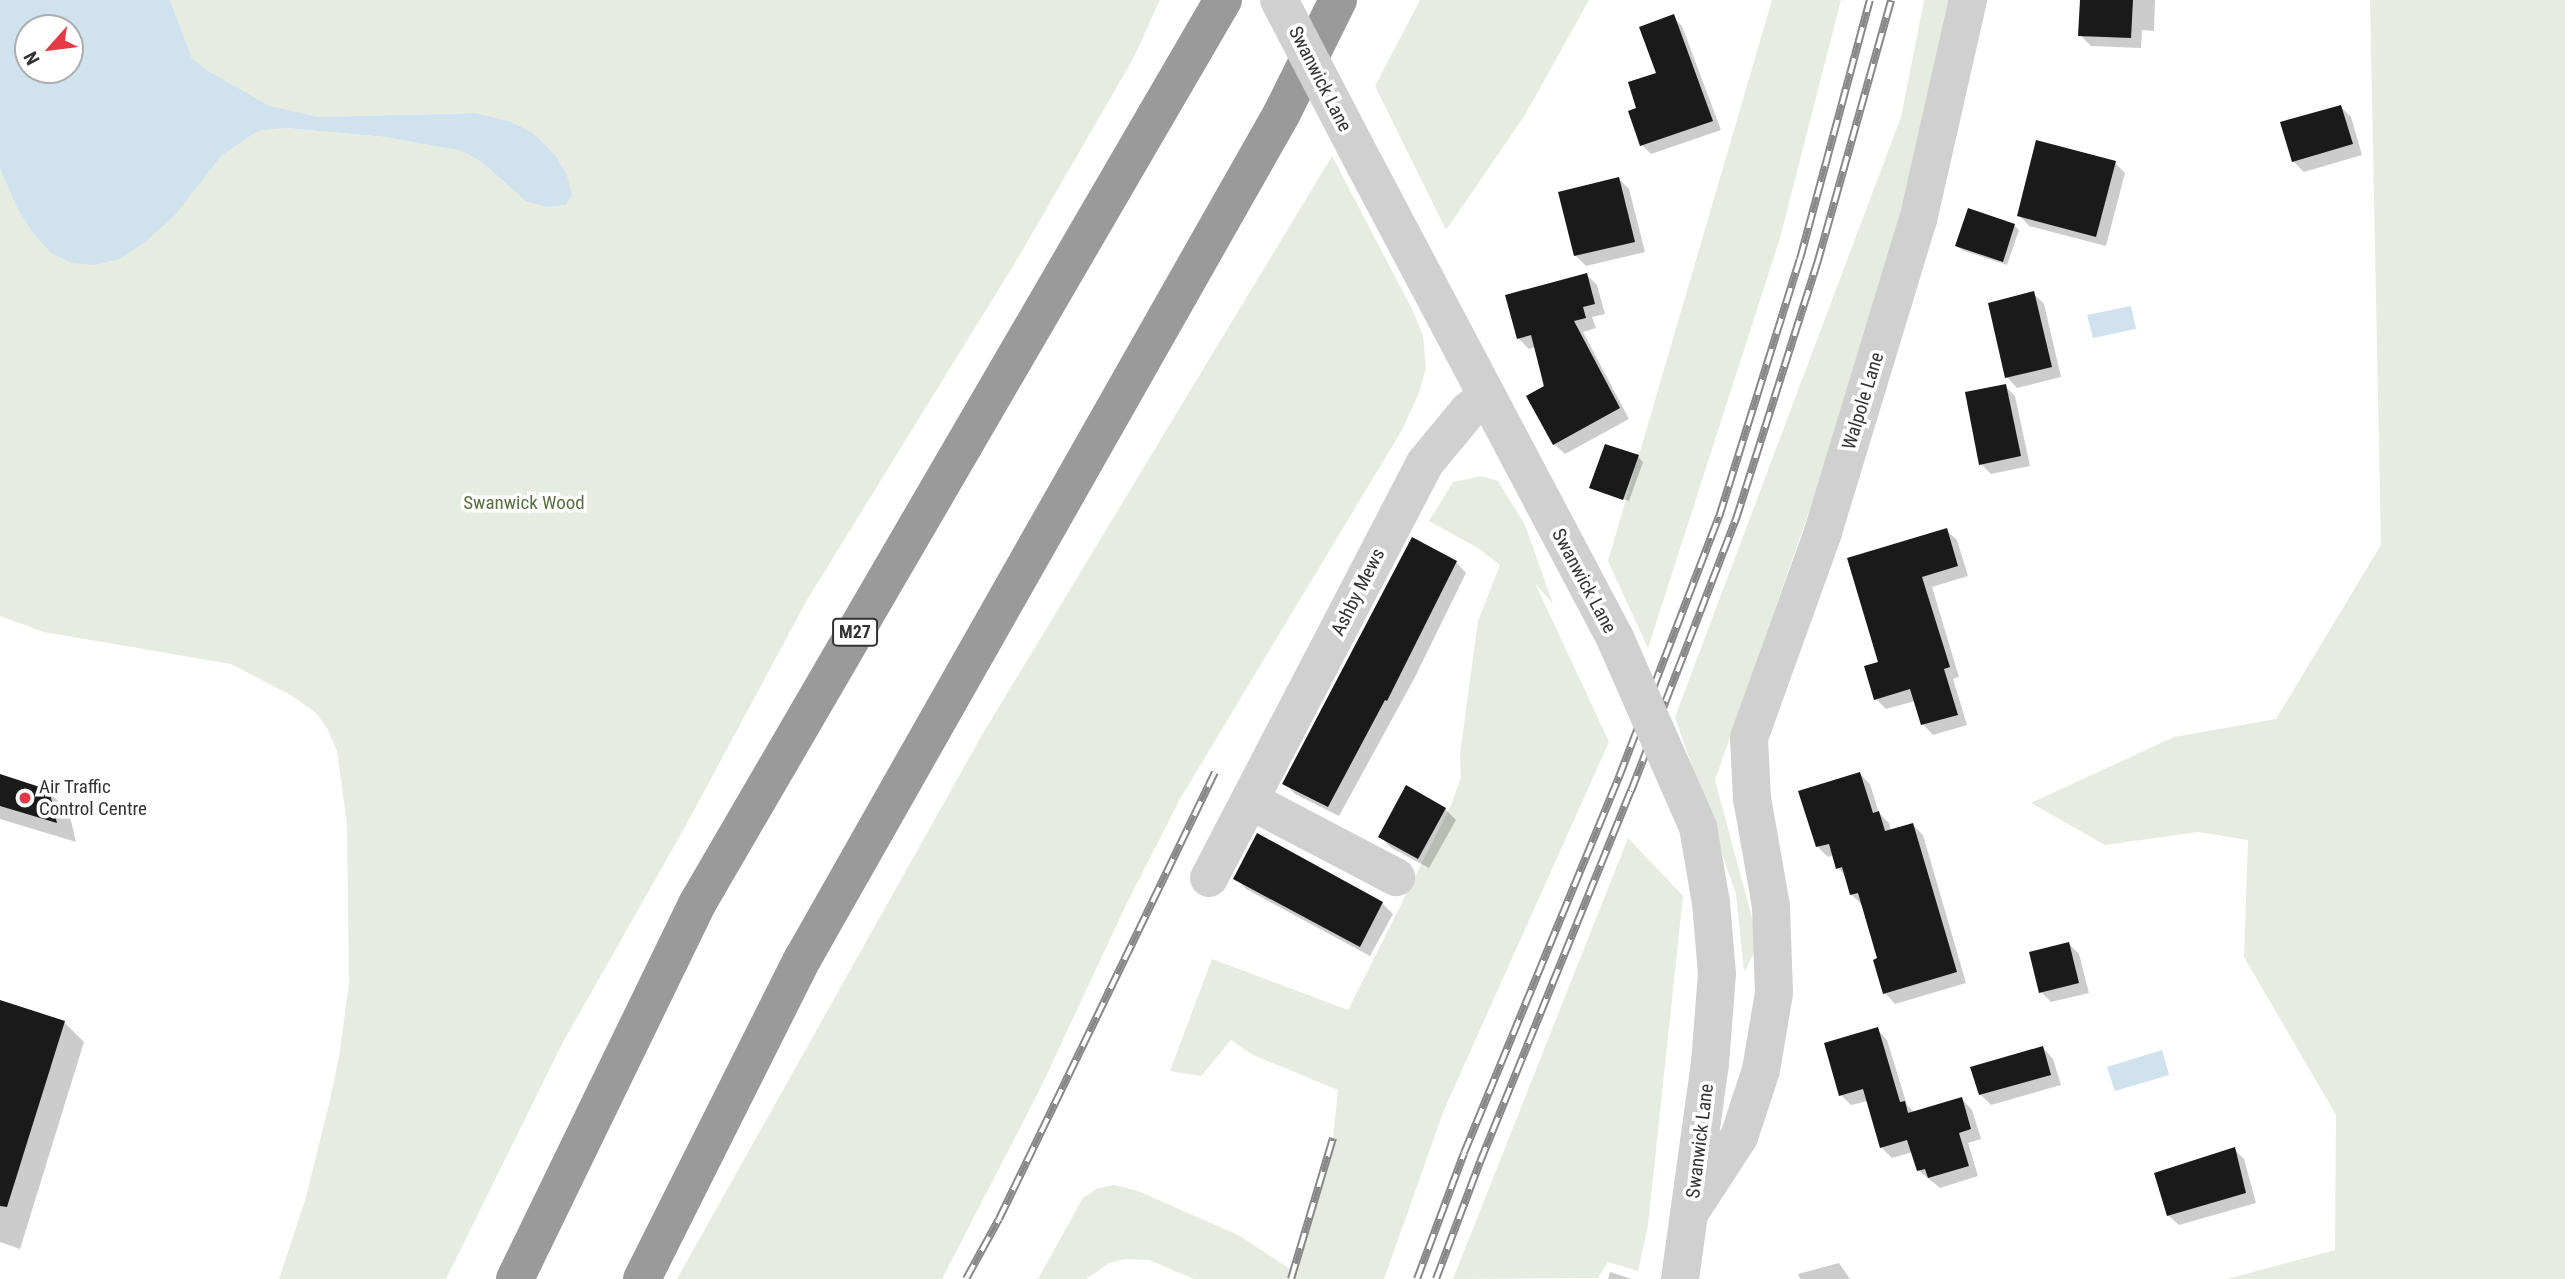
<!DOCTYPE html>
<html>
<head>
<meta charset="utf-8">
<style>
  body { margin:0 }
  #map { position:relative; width:2565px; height:1279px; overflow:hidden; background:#fff; font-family:"Roboto Condensed",sans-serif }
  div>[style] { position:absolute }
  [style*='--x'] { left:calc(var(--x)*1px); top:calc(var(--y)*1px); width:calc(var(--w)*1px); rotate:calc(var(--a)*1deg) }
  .green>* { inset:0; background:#e6ecdf }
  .water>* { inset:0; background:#cfe2ee }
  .shadow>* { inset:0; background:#0003 }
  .building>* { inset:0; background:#1a1a1a }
  .minor>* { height:38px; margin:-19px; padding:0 19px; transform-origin:19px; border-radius:19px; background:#d0d0d0 }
  .tertiary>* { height:38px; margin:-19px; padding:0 19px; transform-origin:19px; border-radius:19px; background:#d0d0d0 }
  .motorway>* { height:38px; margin:-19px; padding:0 19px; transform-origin:19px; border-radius:19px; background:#9a9a9a }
  .rail>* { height:8px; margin-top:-4px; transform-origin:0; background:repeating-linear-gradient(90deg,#fff 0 16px,#888 0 32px); box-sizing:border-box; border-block:2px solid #888 }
  .tertiary-bridge>* { height:38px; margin:-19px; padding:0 19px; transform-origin:19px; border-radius:19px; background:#d0d0d0 }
  .dots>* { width:19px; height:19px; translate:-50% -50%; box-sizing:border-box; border:4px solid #fff; border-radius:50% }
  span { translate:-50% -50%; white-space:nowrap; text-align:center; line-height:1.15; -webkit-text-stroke:7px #fff; paint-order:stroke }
  .shield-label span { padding:2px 5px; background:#fff; border:2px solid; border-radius:5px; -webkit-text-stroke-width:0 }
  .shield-label { font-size:18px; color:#333; font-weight:700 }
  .street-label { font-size:19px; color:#333 }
  .park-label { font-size:19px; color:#56703f }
  .poi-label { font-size:19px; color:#333 }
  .left { translate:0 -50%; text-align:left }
  .north { position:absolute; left:14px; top:14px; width:70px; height:70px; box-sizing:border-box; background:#fff; border:2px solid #adadad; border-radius:50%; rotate:242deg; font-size:19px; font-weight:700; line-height:28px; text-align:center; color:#333 }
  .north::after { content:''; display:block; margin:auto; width:24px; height:32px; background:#e63946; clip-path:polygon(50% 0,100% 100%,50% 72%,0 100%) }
</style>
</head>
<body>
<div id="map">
  <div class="green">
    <div style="clip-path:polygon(170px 0,1160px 0,1133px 59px,1018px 258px,807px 600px,685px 827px,562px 1044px,446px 1279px,279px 1279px,306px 1197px,329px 1104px,339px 1057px,349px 983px,347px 824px,337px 751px,327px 728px,316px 713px,294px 697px,231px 664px,44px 632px,0 616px,0 169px,18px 210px,35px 236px,51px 253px,71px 263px,205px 174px,221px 156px,258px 131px,286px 128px,385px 137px,462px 151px,480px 161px,505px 183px,547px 207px,565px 205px,572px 195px,509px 121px,475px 113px,320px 117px,270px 106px,205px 69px,192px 58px)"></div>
    <div style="clip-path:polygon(1420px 0,1589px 0,1525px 115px,1446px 230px,1375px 86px)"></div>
    <div style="clip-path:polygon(1772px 0,1841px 0,1780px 238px,1648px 648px,1608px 561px)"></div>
    <div style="clip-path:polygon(1924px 0,1950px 0,1872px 332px,1715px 780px,1759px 944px,1744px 972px,1736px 894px,1675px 717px,1901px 117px)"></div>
    <div style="clip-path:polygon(2370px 0,2565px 0,2565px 1279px,2227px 1279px,2335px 1250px,2336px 1115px,2244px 957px,2248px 840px,2198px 832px,2105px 845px,2031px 803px,2174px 737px,2276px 719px,2381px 545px)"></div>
    <div style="clip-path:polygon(1332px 156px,1413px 311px,1423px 336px,1426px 368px,1419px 393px,1402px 430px,1180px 799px,1125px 907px,1040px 1089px,942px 1279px,677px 1279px,982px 735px)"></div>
    <div style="clip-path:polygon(1481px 476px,1498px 481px,1525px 525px,1553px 604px,1535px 583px,1609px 742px,1444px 1110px,1384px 1279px,1194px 1279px,1149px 1260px,1126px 1259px,1109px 1263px,1086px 1279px,1038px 1279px,1083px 1198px,1098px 1188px,1114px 1185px,1138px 1191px,1240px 1236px,1293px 1271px,1333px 1138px,1338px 1090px,1253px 1055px,1231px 1040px,1201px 1076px,1170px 1071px,1212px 959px,1348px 1010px,1451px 805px,1461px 777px,1460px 754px,1478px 621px,1500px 565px,1478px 548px,1429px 521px,1453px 482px)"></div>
    <div style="clip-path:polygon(1628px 838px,1683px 896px,1648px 1225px,1638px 1271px,1608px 1262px,1598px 1278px,1453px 1279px)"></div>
  </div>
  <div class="water">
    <div style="clip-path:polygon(evenodd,0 0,170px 0,192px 58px,205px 69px,270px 106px,320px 117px,475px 113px,509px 121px,533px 133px,555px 155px,567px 176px,572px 195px,566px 205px,547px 207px,526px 201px,480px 161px,462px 151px,385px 137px,286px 128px,258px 131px,221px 156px,176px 214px,144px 243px,120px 259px,94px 265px,71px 263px,51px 253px,35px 236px,18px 210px,0 169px,0 0,70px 28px,70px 70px,28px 70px,28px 28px,70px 28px)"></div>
    <div style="clip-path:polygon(2131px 306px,2136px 329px,2093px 338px,2087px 315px)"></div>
    <div style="clip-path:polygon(2162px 1050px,2169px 1075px,2115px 1091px,2107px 1067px)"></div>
  </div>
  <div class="shadow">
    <div style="clip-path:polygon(2082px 0,2155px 0,2154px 31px,2142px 30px,2141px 48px,2091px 46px,2080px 35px)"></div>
    <div style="clip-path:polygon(1673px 17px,1682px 26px,1721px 130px,1651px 154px,1642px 145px,1639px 109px,1658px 74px)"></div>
    <div style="clip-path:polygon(2341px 107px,2351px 117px,2362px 155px,2304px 172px,2293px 161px)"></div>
    <div style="clip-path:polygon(2115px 163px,2125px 173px,2106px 246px,2029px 226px,2019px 215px)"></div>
    <div style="clip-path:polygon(1619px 179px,1629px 189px,1645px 252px,1586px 266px,1575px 255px)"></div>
    <div style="clip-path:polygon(2014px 225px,2019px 230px,2007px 265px,1962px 250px,1957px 246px)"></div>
    <div style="clip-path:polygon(1587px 275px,1597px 285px,1605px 314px,1592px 317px,1596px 328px,1583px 332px,1629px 419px,1565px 454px,1554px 444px,1536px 347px,1529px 349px,1518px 338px)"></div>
    <div style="clip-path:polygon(2033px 293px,2044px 304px,2061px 377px,2017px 388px,2007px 377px)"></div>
    <div style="clip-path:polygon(2005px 386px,2015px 396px,2030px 466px,1991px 474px,1981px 464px)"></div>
    <div style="clip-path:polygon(1638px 457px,1643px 462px,1629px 501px,1591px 488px)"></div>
    <div style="clip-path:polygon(1946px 530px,1957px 540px,1968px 576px,1932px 587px,1959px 677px,1953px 679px,1967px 725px,1933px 735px,1923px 724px,1915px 701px,1886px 709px,1876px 699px,1880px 663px,1849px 559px)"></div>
    <div style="clip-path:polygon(1456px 562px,1466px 573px,1414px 679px,1339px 816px,1295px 794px,1285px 784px)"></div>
    <div style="clip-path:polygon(1860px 774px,1870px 784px,1879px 813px,1889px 823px,1891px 831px,1913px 825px,1923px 835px,1966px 983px,1895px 1004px,1885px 993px,1879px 960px,1862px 905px,1851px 894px,1847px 877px,1838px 868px,1834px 855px,1828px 857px,1818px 847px)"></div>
    <div style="clip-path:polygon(0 776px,48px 791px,69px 812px,76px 842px,0 819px)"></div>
    <div style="clip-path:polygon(1406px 788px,1445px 809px,1456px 820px,1429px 868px,1390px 847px,1380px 836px)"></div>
    <div style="clip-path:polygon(1258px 836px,1382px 903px,1393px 914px,1370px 956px,1246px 889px,1236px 878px)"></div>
    <div style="clip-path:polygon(2069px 944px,2079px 954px,2089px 993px,2051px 1002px,2041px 992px)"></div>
    <div style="clip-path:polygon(0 1002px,64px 1022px,84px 1042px,20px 1249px,0 1242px)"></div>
    <div style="clip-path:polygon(1877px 1029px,1887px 1040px,1907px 1105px,1915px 1113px,1962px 1099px,1972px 1110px,1981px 1139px,1968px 1143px,1978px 1176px,1940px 1188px,1918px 1170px,1913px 1152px,1892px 1158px,1881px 1147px,1868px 1101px,1851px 1105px,1841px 1095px)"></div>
    <div style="clip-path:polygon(2043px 1048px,2053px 1059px,2061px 1085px,1991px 1105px,1980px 1094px)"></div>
    <div style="clip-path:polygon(2234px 1149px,2244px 1159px,2256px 1203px,2179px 1225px,2168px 1215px)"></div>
    <div style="clip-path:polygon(1839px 1263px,1850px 1279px,1800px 1279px,1798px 1274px)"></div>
    <div style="clip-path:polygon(1610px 1272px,1632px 1279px,1608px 1279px)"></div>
  </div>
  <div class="building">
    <div style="clip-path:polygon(2080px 0,2133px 0,2131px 38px,2078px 36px)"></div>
    <div style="clip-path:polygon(1674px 14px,1713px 121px,1640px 146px,1628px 111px,1636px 108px,1628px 82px,1656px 73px,1639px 27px)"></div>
    <div style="clip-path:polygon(2341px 105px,2353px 144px,2292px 162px,2280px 122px)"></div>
    <div style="clip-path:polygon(2036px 140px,2116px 161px,2096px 237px,2017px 216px)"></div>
    <div style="clip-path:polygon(1619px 177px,1635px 242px,1574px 256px,1558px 192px)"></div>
    <div style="clip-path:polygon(1968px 208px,2015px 224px,2003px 262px,1955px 246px)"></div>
    <div style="clip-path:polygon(1587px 273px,1595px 304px,1583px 307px,1586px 318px,1574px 321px,1620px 408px,1553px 445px,1526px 396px,1544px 386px,1531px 335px,1517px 339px,1505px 295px)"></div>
    <div style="clip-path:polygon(2034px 291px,2052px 367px,2005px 378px,1988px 303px)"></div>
    <div style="clip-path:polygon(2006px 384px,2021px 456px,1979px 465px,1965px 392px)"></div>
    <div style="clip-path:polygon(1605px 444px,1639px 455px,1623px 500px,1589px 488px)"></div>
    <div style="clip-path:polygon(1947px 528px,1958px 566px,1922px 577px,1950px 667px,1944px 669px,1958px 715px,1921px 725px,1910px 689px,1874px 700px,1864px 666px,1878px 662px,1847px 558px)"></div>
    <div style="clip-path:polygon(1412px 537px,1457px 561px,1387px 701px,1385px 700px,1328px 807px,1282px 784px)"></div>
    <div style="clip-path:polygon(1860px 772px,1873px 813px,1879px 811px,1885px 831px,1913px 823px,1957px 972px,1883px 994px,1873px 960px,1877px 958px,1858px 893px,1850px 895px,1842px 867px,1836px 869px,1829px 844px,1816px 847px,1798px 791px)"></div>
    <div style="clip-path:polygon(0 774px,49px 790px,57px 823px,0 806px)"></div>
    <div style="clip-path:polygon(1406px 785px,1446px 808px,1418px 859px,1378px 837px)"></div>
    <div style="clip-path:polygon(1257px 833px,1383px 902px,1360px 947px,1233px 879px)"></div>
    <div style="clip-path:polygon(2069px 942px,2079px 983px,2039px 993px,2029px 952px)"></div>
    <div style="clip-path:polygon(0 1000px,65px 1021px,7px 1207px,0 1206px)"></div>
    <div style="clip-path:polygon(1878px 1027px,1900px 1102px,1905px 1101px,1908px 1113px,1962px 1097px,1971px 1129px,1959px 1133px,1969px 1166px,1928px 1178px,1925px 1169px,1917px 1171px,1907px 1140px,1880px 1148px,1863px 1089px,1839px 1096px,1824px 1043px)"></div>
    <div style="clip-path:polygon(2043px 1046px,2051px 1075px,1979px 1095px,1970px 1067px)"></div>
    <div style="clip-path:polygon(2235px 1147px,2246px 1193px,2167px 1216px,2154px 1173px)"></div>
  </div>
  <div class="minor">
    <div style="--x:1251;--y:801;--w:164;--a:27.7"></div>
    <div style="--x:1209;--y:878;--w:468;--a:-62.5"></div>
    <div style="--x:1425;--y:463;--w:67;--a:-50.4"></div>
    <div style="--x:1468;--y:411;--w:23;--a:-38"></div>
    <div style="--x:1692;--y:1209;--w:86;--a:-56.9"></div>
    <div style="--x:1739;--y:1137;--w:71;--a:-71.8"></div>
    <div style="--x:1761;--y:1070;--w:78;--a:-80.4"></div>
    <div style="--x:1774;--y:993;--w:87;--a:-92"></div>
    <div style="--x:1771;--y:906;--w:110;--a:-100"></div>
    <div style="--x:1752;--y:798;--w:60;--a:-92.9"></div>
    <div style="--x:1749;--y:738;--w:219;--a:-70.2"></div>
    <div style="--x:1823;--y:532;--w:326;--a:-73.1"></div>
    <div style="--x:1918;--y:220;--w:226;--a:-77.2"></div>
  </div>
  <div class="tertiary">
    <div style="--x:1365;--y:165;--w:535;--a:62.14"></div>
    <div style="--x:1680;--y:1279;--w:217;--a:-82.1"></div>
    <div style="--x:1710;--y:1064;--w:90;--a:-85.6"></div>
    <div style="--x:1717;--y:974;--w:71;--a:-94.8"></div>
    <div style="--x:1711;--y:903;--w:77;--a:-99.7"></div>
  </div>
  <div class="motorway">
    <div style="--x:515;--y:1279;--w:417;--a:-64.1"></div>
    <div style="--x:697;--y:904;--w:1046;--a:-59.81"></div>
    <div style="--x:642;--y:1279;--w:359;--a:-63.4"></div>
    <div style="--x:803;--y:958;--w:971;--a:-60.45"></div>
    <div style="--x:1282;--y:113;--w:126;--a:-63.6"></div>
  </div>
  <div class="rail">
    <div style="--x:966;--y:1279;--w:68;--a:-61.2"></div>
    <div style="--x:999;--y:1219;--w:496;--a:-64.2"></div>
    <div style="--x:1291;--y:1279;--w:147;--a:-73.4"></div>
    <div style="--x:1417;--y:1279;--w:134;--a:-69.5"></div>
    <div style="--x:1464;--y:1153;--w:407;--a:-67.6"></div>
    <div style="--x:1619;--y:777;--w:279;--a:-69"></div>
    <div style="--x:1719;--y:517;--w:270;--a:-72.6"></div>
    <div style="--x:1800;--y:259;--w:268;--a:-74.9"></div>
    <div style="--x:1436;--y:1279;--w:125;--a:-69.4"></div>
    <div style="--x:1480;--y:1162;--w:401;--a:-67.9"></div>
    <div style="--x:1631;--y:791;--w:292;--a:-68.9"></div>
    <div style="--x:1736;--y:519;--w:268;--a:-72.4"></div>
    <div style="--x:1817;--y:264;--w:274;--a:-74.3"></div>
  </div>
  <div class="tertiary-bridge">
    <div style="--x:1279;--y:0;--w:186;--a:62.5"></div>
    <div style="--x:1615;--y:638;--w:206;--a:66.3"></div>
  </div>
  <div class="dots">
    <div style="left:25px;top:798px;background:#e63946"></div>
  </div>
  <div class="shield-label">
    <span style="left:855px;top:632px">M27</span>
  </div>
  <div class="street-label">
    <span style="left:1320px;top:79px;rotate:63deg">Swanwick Lane</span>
    <span style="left:1863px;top:401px;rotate:-73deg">Walpole Lane</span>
    <span style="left:1584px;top:581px;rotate:62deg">Swanwick Lane</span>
    <span style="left:1358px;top:592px;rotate:-63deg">Ashby Mews</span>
    <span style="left:1700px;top:1141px;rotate:-83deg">Swanwick Lane</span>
  </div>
  <div class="park-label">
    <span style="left:524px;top:503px">Swanwick Wood</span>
  </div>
  <div class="poi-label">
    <span class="left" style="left:39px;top:798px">Air Traffic<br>Control Centre</span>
  </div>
  <div class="north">N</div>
</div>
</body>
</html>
